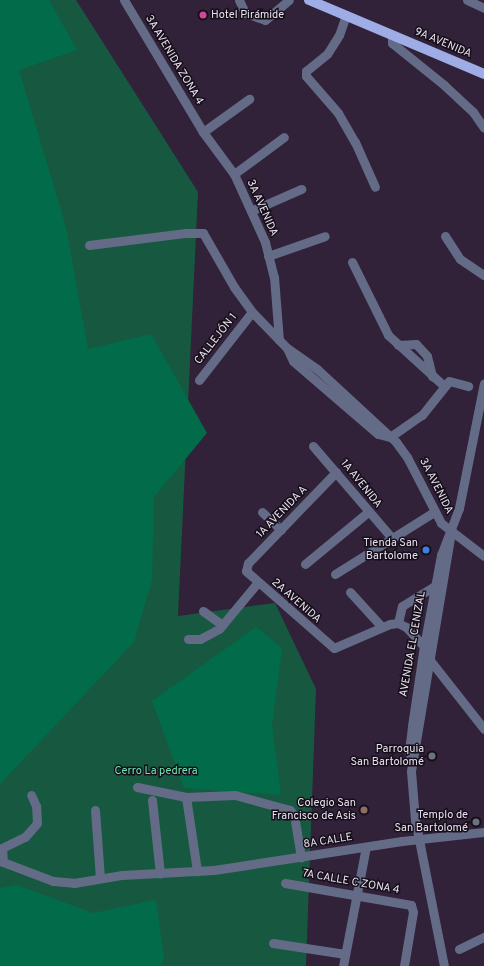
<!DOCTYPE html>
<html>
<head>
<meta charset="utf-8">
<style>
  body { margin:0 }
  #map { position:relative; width:484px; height:966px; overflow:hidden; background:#312239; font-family:Overpass,sans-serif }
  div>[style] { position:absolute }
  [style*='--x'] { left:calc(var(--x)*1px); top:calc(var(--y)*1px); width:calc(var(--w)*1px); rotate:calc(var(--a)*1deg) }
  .green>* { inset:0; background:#175940 }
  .forest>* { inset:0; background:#016b4a }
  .minor>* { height:9px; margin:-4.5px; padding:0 4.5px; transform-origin:4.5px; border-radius:4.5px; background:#646b87 }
  .major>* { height:10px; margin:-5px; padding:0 5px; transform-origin:5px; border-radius:5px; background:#9eade6 }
  .dots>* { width:11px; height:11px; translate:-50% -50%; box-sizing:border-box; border:2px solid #150f19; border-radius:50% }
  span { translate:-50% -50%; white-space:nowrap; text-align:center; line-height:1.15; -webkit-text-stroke:3px #150f19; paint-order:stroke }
  .poi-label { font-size:11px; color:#eae0f0 }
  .left { translate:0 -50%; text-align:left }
  .right { translate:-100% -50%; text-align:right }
  .street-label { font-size:11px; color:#eae0f0 }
  .park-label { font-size:11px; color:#6fe5b4 }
</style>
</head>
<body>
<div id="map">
  <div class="green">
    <div style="clip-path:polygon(0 0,76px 0,198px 192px,178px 616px,275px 603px,316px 689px,306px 966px,0 966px)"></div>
  </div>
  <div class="forest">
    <div style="clip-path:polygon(0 0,49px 0,77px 50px,19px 70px,66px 227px,88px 349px,151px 334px,207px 433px,154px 497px,152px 580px,134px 642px,0 784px)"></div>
    <div style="clip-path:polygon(256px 627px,282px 648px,272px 725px,281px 795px,184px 788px,152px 701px)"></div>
    <div style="clip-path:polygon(17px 885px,93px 913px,156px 900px,164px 958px,160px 966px,0 966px,0 888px)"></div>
  </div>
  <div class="minor">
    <div style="--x:124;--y:0;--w:154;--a:59.1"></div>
    <div style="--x:203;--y:132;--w:52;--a:53.6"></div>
    <div style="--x:234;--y:174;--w:75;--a:65.5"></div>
    <div style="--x:265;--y:242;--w:36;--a:76"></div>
    <div style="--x:274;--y:277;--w:63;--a:85.5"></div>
    <div style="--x:239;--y:0;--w:14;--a:65"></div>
    <div style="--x:245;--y:13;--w:21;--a:19"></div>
    <div style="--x:265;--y:20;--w:31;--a:-40"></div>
    <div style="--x:467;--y:0;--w:19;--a:25"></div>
    <div style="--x:346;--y:15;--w:21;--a:109"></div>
    <div style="--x:339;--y:35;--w:22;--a:122"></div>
    <div style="--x:327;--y:54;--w:27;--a:141"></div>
    <div style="--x:306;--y:71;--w:5;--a:90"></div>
    <div style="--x:306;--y:76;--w:49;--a:49.1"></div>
    <div style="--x:338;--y:113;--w:34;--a:60"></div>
    <div style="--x:355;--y:142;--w:49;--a:66"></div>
    <div style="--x:392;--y:35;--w:8;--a:90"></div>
    <div style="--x:392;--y:43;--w:67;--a:38.9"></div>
    <div style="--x:444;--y:85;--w:40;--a:43"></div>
    <div style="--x:473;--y:112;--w:19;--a:55"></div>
    <div style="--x:203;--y:132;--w:57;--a:-35.7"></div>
    <div style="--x:234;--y:174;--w:62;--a:-36.5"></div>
    <div style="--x:251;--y:211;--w:55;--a:-23.7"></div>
    <div style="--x:445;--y:236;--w:27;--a:57"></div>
    <div style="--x:460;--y:259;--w:29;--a:34"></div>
    <div style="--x:89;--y:245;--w:98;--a:-7.1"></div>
    <div style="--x:186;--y:233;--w:17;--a:0"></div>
    <div style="--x:203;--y:233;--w:62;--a:60.1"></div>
    <div style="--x:234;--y:287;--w:31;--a:54"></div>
    <div style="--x:252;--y:312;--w:50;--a:45.8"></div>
    <div style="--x:287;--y:348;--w:37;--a:35"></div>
    <div style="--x:317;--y:369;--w:108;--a:42.7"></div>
    <div style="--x:396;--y:442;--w:19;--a:54"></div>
    <div style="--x:407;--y:457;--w:74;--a:62.7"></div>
    <div style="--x:441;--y:523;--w:54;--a:37.5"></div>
    <div style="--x:268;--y:256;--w:60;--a:-19.3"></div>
    <div style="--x:352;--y:262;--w:81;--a:63.7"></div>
    <div style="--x:388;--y:335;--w:76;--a:42.3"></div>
    <div style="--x:398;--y:345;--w:18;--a:-3"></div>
    <div style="--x:416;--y:344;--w:16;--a:47"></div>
    <div style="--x:427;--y:356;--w:21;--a:76"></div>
    <div style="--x:287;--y:348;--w:14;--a:65"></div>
    <div style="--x:293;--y:361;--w:112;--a:40.7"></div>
    <div style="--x:378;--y:434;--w:12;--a:14"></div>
    <div style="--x:199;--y:380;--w:86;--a:-52.1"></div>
    <div style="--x:390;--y:437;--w:39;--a:-35"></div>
    <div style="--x:422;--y:415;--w:43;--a:-51.5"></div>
    <div style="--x:449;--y:381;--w:20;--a:15"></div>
    <div style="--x:313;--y:446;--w:120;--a:49.4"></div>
    <div style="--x:336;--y:472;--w:127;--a:134"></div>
    <div style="--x:248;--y:563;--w:8;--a:104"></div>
    <div style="--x:246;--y:571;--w:117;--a:41.2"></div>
    <div style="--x:334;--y:648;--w:61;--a:-23.2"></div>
    <div style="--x:390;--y:624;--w:8;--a:-7"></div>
    <div style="--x:398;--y:623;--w:9;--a:27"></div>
    <div style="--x:406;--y:627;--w:26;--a:47"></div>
    <div style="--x:424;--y:646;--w:14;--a:69"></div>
    <div style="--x:429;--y:659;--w:89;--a:51.8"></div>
    <div style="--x:262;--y:512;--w:26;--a:43"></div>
    <div style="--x:305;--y:564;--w:82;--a:-39.5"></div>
    <div style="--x:335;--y:574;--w:117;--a:-32.1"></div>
    <div style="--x:350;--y:592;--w:47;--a:47.6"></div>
    <div style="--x:203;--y:611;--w:24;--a:36"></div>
    <div style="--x:398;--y:623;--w:17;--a:-77"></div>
    <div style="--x:402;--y:606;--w:42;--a:-31.4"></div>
    <div style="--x:188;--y:639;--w:12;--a:0"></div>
    <div style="--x:200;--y:639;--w:21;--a:-28"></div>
    <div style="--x:219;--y:629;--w:61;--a:-50.3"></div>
    <div style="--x:412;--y:761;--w:10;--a:-107"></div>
    <div style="--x:409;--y:751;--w:25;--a:-83"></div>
    <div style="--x:412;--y:726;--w:81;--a:-81.5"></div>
    <div style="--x:424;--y:646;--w:93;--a:-79.4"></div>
    <div style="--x:441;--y:555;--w:50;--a:-69"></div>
    <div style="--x:459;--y:508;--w:127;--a:-78.7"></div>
    <div style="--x:137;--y:787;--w:50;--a:11.5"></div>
    <div style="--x:186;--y:797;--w:49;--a:-2.3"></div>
    <div style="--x:235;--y:795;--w:57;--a:15.3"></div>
    <div style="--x:290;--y:810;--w:6;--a:51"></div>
    <div style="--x:294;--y:815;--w:43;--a:80.5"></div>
    <div style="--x:186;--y:797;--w:75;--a:81.5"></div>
    <div style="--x:152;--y:800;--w:74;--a:83.8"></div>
    <div style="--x:95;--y:810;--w:68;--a:85.8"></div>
    <div style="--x:0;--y:861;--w:57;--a:20.7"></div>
    <div style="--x:53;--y:881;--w:21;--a:5"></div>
    <div style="--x:74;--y:883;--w:49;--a:-9.5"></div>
    <div style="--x:122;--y:875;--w:92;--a:-3.1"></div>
    <div style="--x:214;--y:870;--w:190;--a:-8.8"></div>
    <div style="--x:402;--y:841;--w:82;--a:-6.3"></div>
    <div style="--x:3;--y:862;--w:14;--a:-94"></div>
    <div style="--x:2;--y:848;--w:25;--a:-26"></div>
    <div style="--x:25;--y:837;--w:18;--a:-49"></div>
    <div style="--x:37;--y:823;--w:17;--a:-93"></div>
    <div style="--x:36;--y:806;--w:12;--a:-114"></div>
    <div style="--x:285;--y:883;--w:128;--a:9.9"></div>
    <div style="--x:411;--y:905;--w:7;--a:74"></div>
    <div style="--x:413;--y:912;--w:55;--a:99.5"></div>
    <div style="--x:273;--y:943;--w:73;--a:8.7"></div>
    <div style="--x:459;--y:949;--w:28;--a:-26"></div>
    <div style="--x:343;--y:966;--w:121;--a:-79.1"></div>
    <div style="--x:444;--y:966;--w:149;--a:-101.2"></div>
    <div style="--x:415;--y:820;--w:49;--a:-94.7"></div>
    <div style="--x:411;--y:771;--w:241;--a:-80.5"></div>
  </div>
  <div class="major">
    <div style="--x:309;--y:0;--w:190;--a:22.9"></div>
  </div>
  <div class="dots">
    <div style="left:203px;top:15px;background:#d1479c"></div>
    <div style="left:426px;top:550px;background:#3f7fe0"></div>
    <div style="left:432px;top:756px;background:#6b7280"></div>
    <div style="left:364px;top:810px;background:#8d6e63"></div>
    <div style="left:476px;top:822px;background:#6b7280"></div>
  </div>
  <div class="poi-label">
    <span class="left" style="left:211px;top:15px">Hotel Pirámide</span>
    <span class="right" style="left:418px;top:550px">Tienda San<br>Bartolome</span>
    <span class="right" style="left:424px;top:756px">Parroquia<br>San Bartolomé</span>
    <span class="right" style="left:356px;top:810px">Colegio San<br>Francisco de Asis</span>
    <span class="right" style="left:468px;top:822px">Templo de<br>San Bartolomé</span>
  </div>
  <div class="street-label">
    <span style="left:443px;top:43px;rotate:23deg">9A AVENIDA</span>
    <span style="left:174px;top:60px;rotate:59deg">3A AVENIDA ZONA 4</span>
    <span style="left:262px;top:208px;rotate:66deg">3A AVENIDA</span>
    <span style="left:216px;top:339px;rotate:-52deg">CALLEJÓN 1</span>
    <span style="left:361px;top:484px;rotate:51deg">1A AVENIDA</span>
    <span style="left:436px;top:486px;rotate:63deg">3A AVENIDA</span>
    <span style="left:282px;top:512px;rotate:-46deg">1A AVENIDA A</span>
    <span style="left:296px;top:601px;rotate:41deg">2A AVENIDA</span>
    <span style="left:413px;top:644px;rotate:-80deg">AVENIDA EL CENIZAL</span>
    <span style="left:328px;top:841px;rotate:-9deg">8A CALLE</span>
    <span style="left:351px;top:882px;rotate:10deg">7A CALLE C ZONA 4</span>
  </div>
  <div class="park-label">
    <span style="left:156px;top:771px">Cerro La pedrera</span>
  </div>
</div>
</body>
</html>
